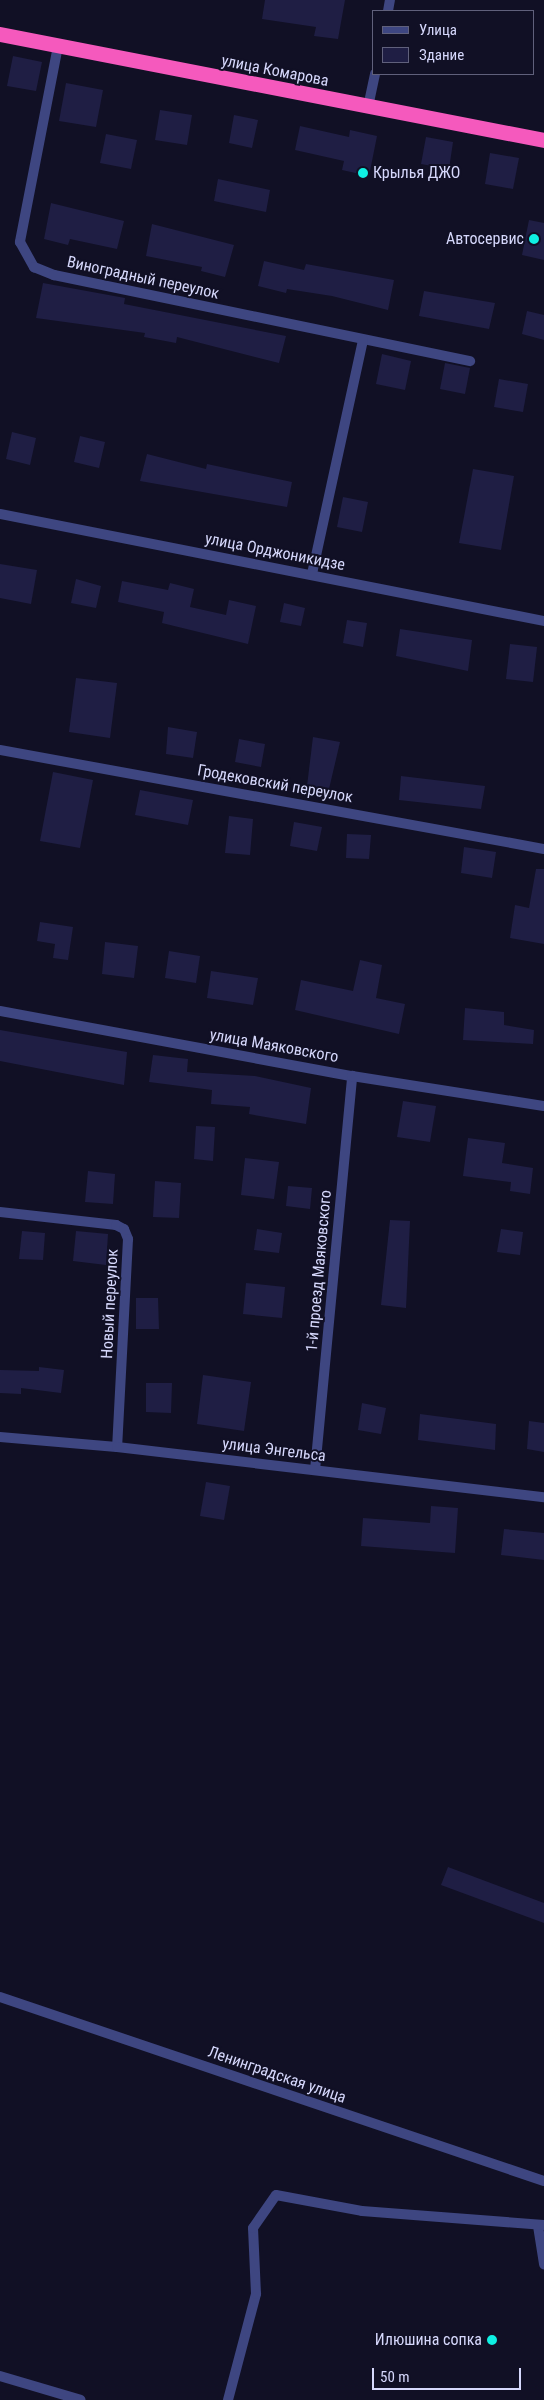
<!DOCTYPE html>
<html>
<head>
<meta charset="utf-8">
<style>
  body { margin:0 }
  #map { position:relative; width:544px; height:2400px; overflow:hidden; background:#111025; font-family:"Roboto Condensed",sans-serif }
  div>[style] { position:absolute }
  [style*='--x'] { left:calc(var(--x)*1px); top:calc(var(--y)*1px); width:calc(var(--w)*1px); rotate:calc(var(--a)*1deg) }
  .building>* { inset:0; background:#1f1e44 }
  .lane>* { height:10px; margin:-5px; padding:0 5px; transform-origin:5px; border-radius:5px; background:#3e4681 }
  .street>* { height:10px; margin:-5px; padding:0 5px; transform-origin:5px; border-radius:5px; background:#3e4681 }
  .highway>* { height:15px; margin:-7.5px; padding:0 7.5px; transform-origin:7.5px; border-radius:7.5px; background:#f559bd }
  .dots>* { width:14px; height:14px; translate:-50% -50%; box-sizing:border-box; border:2px solid #111025; border-radius:50% }
  span { translate:-50% -50%; white-space:nowrap; text-align:center; line-height:1.15; -webkit-text-stroke:4px #111025; paint-order:stroke }
  .street-label { font-size:16px; color:#d6d8fc }
  .poi-label { font-size:16px; color:#d6d8fc }
  .left { translate:0 -50%; text-align:left }
  .right { translate:-100% -50%; text-align:right }
  .legend { position:absolute; left:372px; top:10px; width:162px; height:65px; box-sizing:border-box; background:#111025; border:1px solid #60607b; margin:0; padding:6px 9px; list-style:none; font-size:15px; color:#d6d8fc }
  .legend li { display:flex; align-items:center; gap:10px; height:25px }
  .legend b { width:25px; border:1px solid #60607b }
  .scale { position:absolute; left:372px; top:2368px; width:149px; height:22px; box-sizing:border-box; border:2px solid #d6d8fc; border-top:0; padding-left:6px; font-size:15px; line-height:18px; white-space:nowrap; color:#d6d8fc; -webkit-text-stroke:4px #111025; paint-order:stroke }
</style>
</head>
<body>
<div id="map">
  <div class="building">
    <div style="clip-path:polygon(265px 0,345px 0,338px 39px,314px 36px,316px 27px,262px 19px)"></div>
    <div style="clip-path:polygon(13px 56px,42px 62px,36px 91px,7px 86px)"></div>
    <div style="clip-path:polygon(66px 83px,103px 90px,96px 127px,59px 121px)"></div>
    <div style="clip-path:polygon(160px 110px,192px 115px,187px 145px,155px 140px)"></div>
    <div style="clip-path:polygon(234px 115px,258px 120px,252px 148px,229px 143px)"></div>
    <div style="clip-path:polygon(300px 126px,349px 137px,350px 130px,377px 136px,369px 176px,342px 170px,344px 161px,295px 150px)"></div>
    <div style="clip-path:polygon(106px 134px,137px 140px,131px 169px,100px 163px)"></div>
    <div style="clip-path:polygon(426px 137px,453px 142px,449px 169px,421px 164px)"></div>
    <div style="clip-path:polygon(490px 153px,519px 158px,513px 189px,485px 184px)"></div>
    <div style="clip-path:polygon(218px 179px,270px 190px,266px 212px,214px 201px)"></div>
    <div style="clip-path:polygon(51px 203px,124px 221px,117px 249px,70px 239px,68px 245px,44px 239px)"></div>
    <div style="clip-path:polygon(529px 220px,544px 223px,544px 260px,522px 255px)"></div>
    <div style="clip-path:polygon(152px 224px,234px 245px,225px 277px,201px 271px,202px 267px,146px 256px)"></div>
    <div style="clip-path:polygon(264px 261px,304px 270px,306px 264px,394px 280px,388px 310px,332px 296px,287px 289px,286px 293px,258px 286px)"></div>
    <div style="clip-path:polygon(43px 283px,125px 298px,124px 304px,286px 336px,279px 363px,177px 337px,176px 343px,144px 337px,145px 333px,36px 318px)"></div>
    <div style="clip-path:polygon(424px 291px,495px 303px,489px 329px,419px 316px)"></div>
    <div style="clip-path:polygon(527px 311px,544px 315px,544px 340px,522px 334px)"></div>
    <div style="clip-path:polygon(382px 354px,411px 361px,405px 390px,376px 384px)"></div>
    <div style="clip-path:polygon(445px 363px,470px 368px,465px 394px,440px 389px)"></div>
    <div style="clip-path:polygon(499px 379px,528px 384px,523px 412px,494px 407px)"></div>
    <div style="clip-path:polygon(12px 432px,36px 438px,30px 465px,6px 459px)"></div>
    <div style="clip-path:polygon(80px 436px,105px 442px,99px 468px,74px 462px)"></div>
    <div style="clip-path:polygon(147px 454px,206px 469px,207px 464px,292px 482px,287px 507px,140px 481px)"></div>
    <div style="clip-path:polygon(473px 469px,514px 476px,501px 550px,459px 543px)"></div>
    <div style="clip-path:polygon(343px 497px,368px 502px,362px 532px,337px 527px)"></div>
    <div style="clip-path:polygon(0 564px,37px 570px,31px 604px,0 598px)"></div>
    <div style="clip-path:polygon(76px 579px,101px 586px,96px 608px,71px 603px)"></div>
    <div style="clip-path:polygon(122px 581px,168px 590px,170px 583px,194px 589px,190px 607px,226px 615px,229px 600px,256px 606px,248px 644px,162px 623px,164px 612px,118px 602px)"></div>
    <div style="clip-path:polygon(284px 603px,305px 608px,301px 626px,280px 622px)"></div>
    <div style="clip-path:polygon(347px 620px,367px 623px,363px 647px,343px 643px)"></div>
    <div style="clip-path:polygon(400px 629px,472px 640px,468px 671px,396px 656px)"></div>
    <div style="clip-path:polygon(510px 644px,537px 647px,533px 682px,506px 679px)"></div>
    <div style="clip-path:polygon(76px 678px,117px 683px,110px 738px,69px 732px)"></div>
    <div style="clip-path:polygon(168px 727px,197px 732px,193px 758px,166px 754px)"></div>
    <div style="clip-path:polygon(313px 737px,340px 742px,329px 789px,307px 786px)"></div>
    <div style="clip-path:polygon(239px 739px,265px 744px,261px 767px,235px 762px)"></div>
    <div style="clip-path:polygon(53px 772px,93px 780px,80px 848px,40px 841px)"></div>
    <div style="clip-path:polygon(401px 776px,485px 786px,481px 809px,399px 800px)"></div>
    <div style="clip-path:polygon(140px 790px,193px 800px,188px 825px,135px 815px)"></div>
    <div style="clip-path:polygon(229px 816px,253px 819px,250px 855px,225px 853px)"></div>
    <div style="clip-path:polygon(294px 822px,322px 827px,317px 851px,290px 846px)"></div>
    <div style="clip-path:polygon(347px 834px,371px 835px,369px 859px,346px 858px)"></div>
    <div style="clip-path:polygon(464px 847px,496px 852px,492px 878px,461px 873px)"></div>
    <div style="clip-path:polygon(536px 869px,544px 869px,544px 944px,510px 938px,515px 905px,529px 908px)"></div>
    <div style="clip-path:polygon(40px 922px,73px 927px,68px 960px,53px 958px,55px 944px,37px 941px)"></div>
    <div style="clip-path:polygon(105px 942px,138px 946px,134px 978px,102px 974px)"></div>
    <div style="clip-path:polygon(169px 951px,200px 956px,196px 983px,165px 978px)"></div>
    <div style="clip-path:polygon(360px 960px,382px 965px,376px 998px,405px 1004px,399px 1034px,295px 1010px,301px 980px,353px 991px)"></div>
    <div style="clip-path:polygon(211px 971px,258px 978px,253px 1005px,207px 998px)"></div>
    <div style="clip-path:polygon(465px 1008px,504px 1012px,504px 1025px,534px 1030px,533px 1044px,463px 1040px)"></div>
    <div style="clip-path:polygon(0 1030px,127px 1052px,124px 1085px,0 1061px)"></div>
    <div style="clip-path:polygon(153px 1055px,188px 1059px,187px 1072px,255px 1076px,311px 1088px,306px 1124px,249px 1114px,250px 1107px,211px 1104px,212px 1090px,149px 1082px)"></div>
    <div style="clip-path:polygon(403px 1101px,436px 1106px,430px 1142px,397px 1137px)"></div>
    <div style="clip-path:polygon(196px 1126px,215px 1127px,213px 1161px,194px 1159px)"></div>
    <div style="clip-path:polygon(468px 1138px,505px 1143px,502px 1163px,533px 1168px,530px 1194px,510px 1191px,511px 1182px,463px 1176px)"></div>
    <div style="clip-path:polygon(245px 1158px,279px 1162px,274px 1199px,241px 1195px)"></div>
    <div style="clip-path:polygon(88px 1171px,115px 1174px,113px 1204px,85px 1202px)"></div>
    <div style="clip-path:polygon(155px 1181px,181px 1183px,179px 1218px,153px 1217px)"></div>
    <div style="clip-path:polygon(288px 1186px,312px 1188px,310px 1209px,286px 1206px)"></div>
    <div style="clip-path:polygon(390px 1220px,410px 1221px,406px 1308px,381px 1305px)"></div>
    <div style="clip-path:polygon(257px 1229px,282px 1233px,279px 1253px,254px 1250px)"></div>
    <div style="clip-path:polygon(501px 1229px,523px 1232px,520px 1255px,497px 1252px)"></div>
    <div style="clip-path:polygon(22px 1231px,45px 1233px,43px 1260px,19px 1259px)"></div>
    <div style="clip-path:polygon(76px 1231px,108px 1234px,106px 1265px,73px 1261px)"></div>
    <div style="clip-path:polygon(246px 1283px,285px 1287px,282px 1318px,243px 1314px)"></div>
    <div style="clip-path:polygon(136px 1298px,158px 1298px,159px 1329px,136px 1329px)"></div>
    <div style="clip-path:polygon(39px 1367px,64px 1370px,61px 1393px,21px 1388px,21px 1394px,0 1393px,0 1370px,39px 1371px)"></div>
    <div style="clip-path:polygon(203px 1375px,251px 1382px,244px 1431px,197px 1424px)"></div>
    <div style="clip-path:polygon(146px 1383px,172px 1383px,171px 1413px,146px 1412px)"></div>
    <div style="clip-path:polygon(362px 1403px,386px 1408px,381px 1434px,358px 1430px)"></div>
    <div style="clip-path:polygon(420px 1414px,496px 1424px,495px 1450px,418px 1440px)"></div>
    <div style="clip-path:polygon(529px 1421px,544px 1423px,544px 1452px,527px 1449px)"></div>
    <div style="clip-path:polygon(206px 1482px,230px 1486px,224px 1520px,200px 1516px)"></div>
    <div style="clip-path:polygon(431px 1506px,458px 1508px,455px 1553px,361px 1546px,363px 1518px,430px 1523px)"></div>
    <div style="clip-path:polygon(504px 1529px,544px 1533px,544px 1560px,501px 1555px)"></div>
    <div style="clip-path:polygon(448px 1867px,544px 1903px,544px 1923px,441px 1885px)"></div>
  </div>
  <div class="lane">
    <div style="--x:388;--y:11;--w:11;--a:-80"></div>
    <div style="--x:58;--y:46;--w:200;--a:101"></div>
    <div style="--x:20;--y:242;--w:29;--a:61"></div>
    <div style="--x:34;--y:267;--w:22;--a:22"></div>
    <div style="--x:54;--y:275;--w:425;--a:11.7"></div>
    <div style="--x:368;--y:107;--w:34;--a:-78"></div>
    <div style="--x:312;--y:574;--w:239;--a:-77.7"></div>
    <div style="--x:0;--y:750;--w:553;--a:10.31"></div>
    <div style="--x:0;--y:1212;--w:117;--a:6.4"></div>
    <div style="--x:116;--y:1225;--w:9;--a:27"></div>
    <div style="--x:124;--y:1229;--w:11;--a:68"></div>
    <div style="--x:128;--y:1239;--w:208;--a:93"></div>
    <div style="--x:315;--y:1470;--w:396;--a:-84.6"></div>
    <div style="--x:538;--y:2226;--w:39;--a:81"></div>
    <div style="--x:0;--y:2376;--w:84;--a:16.5"></div>
    <div style="--x:228;--y:2400;--w:110;--a:-75.2"></div>
    <div style="--x:256;--y:2294;--w:66;--a:-92.6"></div>
    <div style="--x:253;--y:2228;--w:40;--a:-55.1"></div>
    <div style="--x:276;--y:2195;--w:87;--a:10.5"></div>
    <div style="--x:362;--y:2211;--w:183;--a:4.4"></div>
  </div>
  <div class="street">
    <div style="--x:0;--y:514;--w:554;--a:11.13"></div>
    <div style="--x:0;--y:1011;--w:358;--a:10.5"></div>
    <div style="--x:352;--y:1076;--w:194;--a:8.9"></div>
    <div style="--x:0;--y:1437;--w:117;--a:4.9"></div>
    <div style="--x:117;--y:1447;--w:430;--a:6.7"></div>
    <div style="--x:0;--y:1997;--w:574;--a:18.69"></div>
  </div>
  <div class="highway">
    <div style="--x:0;--y:34;--w:554;--a:11.03"></div>
  </div>
  <div class="dots">
    <div style="left:363px;top:173px;background:#0ff0e3"></div>
    <div style="left:534px;top:239px;background:#0ff0e3"></div>
    <div style="left:492px;top:2340px;background:#0ff0e3"></div>
  </div>
  <div class="street-label">
    <span style="left:275px;top:71px;rotate:11deg">улица Комарова</span>
    <span style="left:143px;top:278px;rotate:12deg">Виноградный переулок</span>
    <span style="left:275px;top:552px;rotate:11deg">улица Орджоникидзе</span>
    <span style="left:275px;top:784px;rotate:10deg">Гродековский переулок</span>
    <span style="left:274px;top:1046px;rotate:10deg">улица Маяковского</span>
    <span style="left:319px;top:1271px;rotate:-85deg">1-й проезд Маяковского</span>
    <span style="left:110px;top:1304px;rotate:-87deg">Новый переулок</span>
    <span style="left:274px;top:1450px;rotate:7deg">улица Энгельса</span>
    <span style="left:277px;top:2075px;rotate:19deg">Ленинградская улица</span>
  </div>
  <div class="poi-label">
    <span class="left" style="left:373px;top:173px">Крылья ДЖО</span>
    <span class="right" style="left:524px;top:239px">Автосервис</span>
    <span class="right" style="left:482px;top:2340px">Илюшина сопка</span>
  </div>
  <ul class="legend">
  <li><b style="height:6px;background:#3e4681"></b>Улица</li>
  <li><b style="height:14px;background:#1f1e44"></b>Здание</li>
  </ul>
  <div class="scale">50 m</div>
</div>
</body>
</html>
